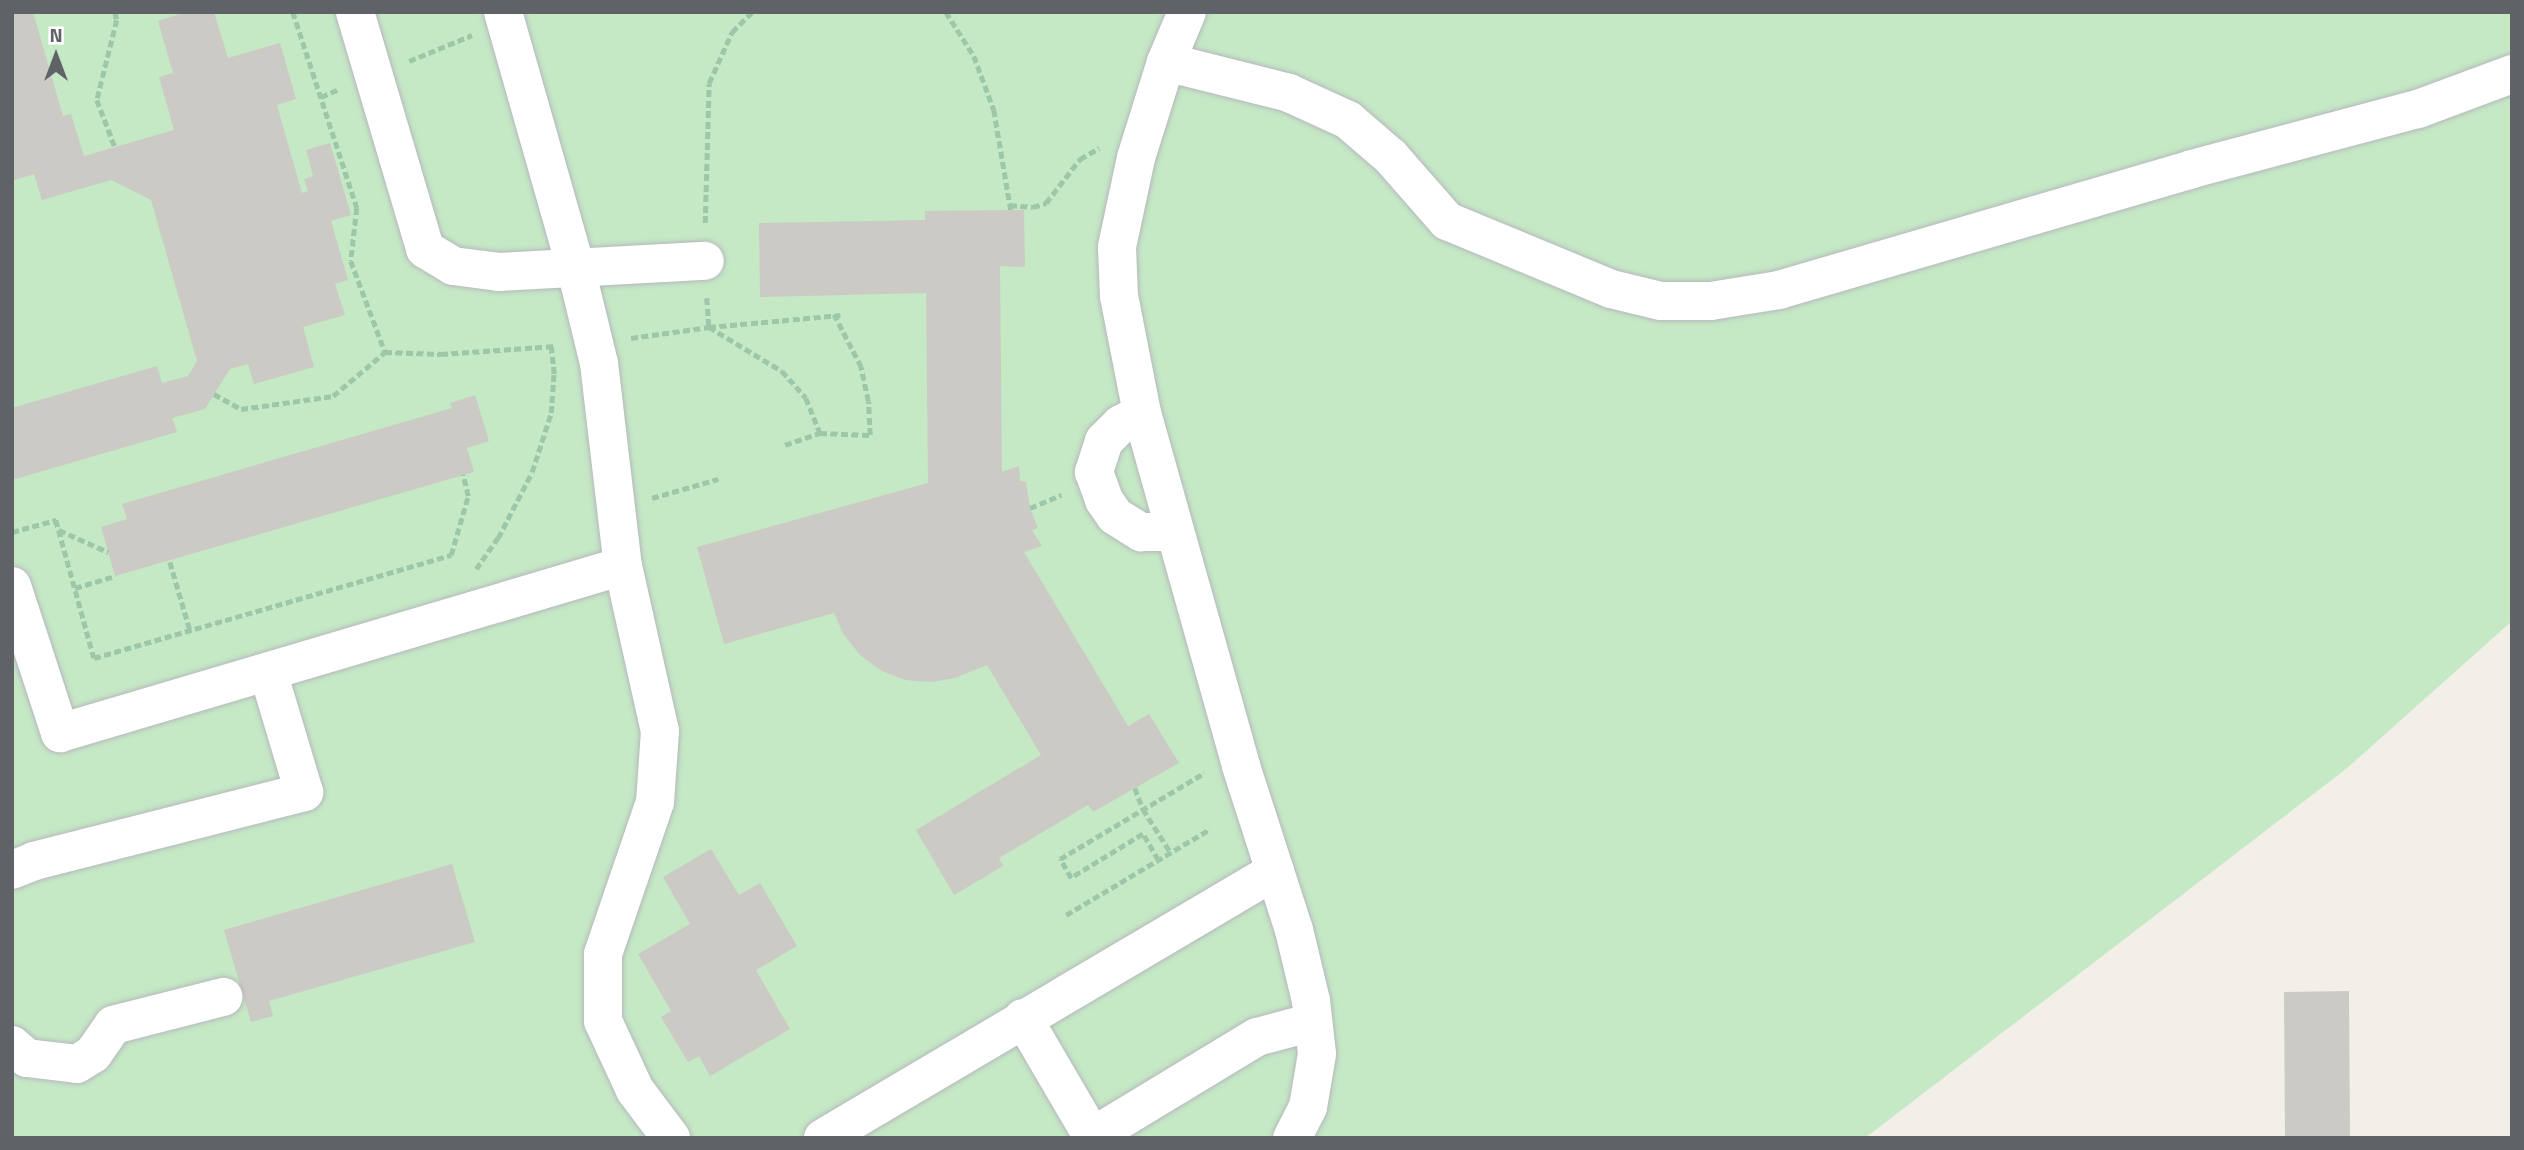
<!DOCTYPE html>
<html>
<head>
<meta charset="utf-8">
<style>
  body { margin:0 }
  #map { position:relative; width:2524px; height:1150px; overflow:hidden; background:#f1efe8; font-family:"Titillium Web",sans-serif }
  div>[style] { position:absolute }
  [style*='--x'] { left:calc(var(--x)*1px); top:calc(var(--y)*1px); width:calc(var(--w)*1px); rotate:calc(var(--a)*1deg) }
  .green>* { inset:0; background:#c5e8c5 }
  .building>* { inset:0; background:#cccac5 }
  .path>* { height:4.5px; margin-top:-2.25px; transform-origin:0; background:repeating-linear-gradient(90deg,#9cc7a9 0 7px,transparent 0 10.5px) }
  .roads { filter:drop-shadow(0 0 2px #b5b8bc) drop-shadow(0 0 2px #b5b8bc) }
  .minor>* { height:38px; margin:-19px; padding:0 19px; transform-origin:19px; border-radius:19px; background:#fff }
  span { translate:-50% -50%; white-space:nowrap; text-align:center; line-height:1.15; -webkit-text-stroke:6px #fff; paint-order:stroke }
  .frame { position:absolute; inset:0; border:14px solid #5f6368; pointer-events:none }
  .north { position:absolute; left:21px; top:21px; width:70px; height:70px; -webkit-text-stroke:5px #fff; paint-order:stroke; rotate:0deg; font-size:19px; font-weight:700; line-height:28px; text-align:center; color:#5f6368 }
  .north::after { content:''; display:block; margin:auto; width:24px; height:32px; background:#5f6368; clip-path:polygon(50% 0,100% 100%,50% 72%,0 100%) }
</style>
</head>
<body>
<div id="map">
  <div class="green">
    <div style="clip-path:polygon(12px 12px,2512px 12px,2512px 621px,2346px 769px,1865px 1138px,12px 1138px)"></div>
  </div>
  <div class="building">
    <div style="clip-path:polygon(12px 12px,33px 12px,63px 116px,71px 114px,84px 156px,174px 130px,159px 77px,173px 73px,158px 21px,186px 12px,214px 12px,228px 58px,280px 43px,296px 99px,277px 105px,302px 193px,308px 191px,304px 179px,313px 176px,306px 150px,330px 143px,351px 215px,331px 221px,348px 280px,335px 284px,345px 315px,303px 327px,314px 367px,254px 384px,248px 364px,230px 369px,205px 409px,172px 418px,177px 432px,12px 480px,12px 408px,157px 366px,162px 383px,188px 376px,197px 361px,151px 200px,111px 180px,42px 200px,34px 174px,12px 181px)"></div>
    <div style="clip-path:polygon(1024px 210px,1025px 267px,1000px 266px,1002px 472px,1019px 466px,1020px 481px,1026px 482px,1030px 508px,1038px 528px,1032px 530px,1042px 546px,1024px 552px,1128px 726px,1149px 714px,1179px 763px,1093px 812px,1088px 805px,999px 858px,1003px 866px,954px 895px,916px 830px,1041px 755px,987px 665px,955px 678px,932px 682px,905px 680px,882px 671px,860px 655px,844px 635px,834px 613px,724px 644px,697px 547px,928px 483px,926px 293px,760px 297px,759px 223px,925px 220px,925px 211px)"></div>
    <div style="clip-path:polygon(475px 395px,489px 441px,467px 448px,474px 472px,115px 576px,101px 527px,127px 519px,122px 504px,452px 408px,450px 403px)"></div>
    <div style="clip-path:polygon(711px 849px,739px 895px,760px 883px,797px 946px,756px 970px,790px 1029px,710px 1076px,699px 1056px,688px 1062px,661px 1017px,671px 1011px,638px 954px,690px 924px,663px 877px)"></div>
    <div style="clip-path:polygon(452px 864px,475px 942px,269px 1001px,273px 1016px,251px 1022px,224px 930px)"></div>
    <div style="clip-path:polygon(2349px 991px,2350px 1138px,2285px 1138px,2284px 992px)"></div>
  </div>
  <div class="path">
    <div style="--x:115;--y:12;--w:8;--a:76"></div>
    <div style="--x:117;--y:20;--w:82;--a:104"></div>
    <div style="--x:97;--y:100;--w:50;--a:69"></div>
    <div style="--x:293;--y:12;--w:206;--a:71.9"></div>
    <div style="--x:357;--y:208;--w:53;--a:96.5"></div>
    <div style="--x:351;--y:261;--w:97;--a:69.5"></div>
    <div style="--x:946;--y:12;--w:52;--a:57.5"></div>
    <div style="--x:974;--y:56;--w:58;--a:69.7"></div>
    <div style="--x:994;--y:110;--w:101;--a:80.4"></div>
    <div style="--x:409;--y:61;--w:68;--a:-22.4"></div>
    <div style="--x:321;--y:97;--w:20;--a:-24"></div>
    <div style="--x:1010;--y:205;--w:23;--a:5"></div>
    <div style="--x:1033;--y:207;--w:14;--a:-17"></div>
    <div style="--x:1046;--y:203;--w:56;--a:-52.3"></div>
    <div style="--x:1080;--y:159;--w:22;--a:-30"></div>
    <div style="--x:705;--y:223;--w:140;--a:-88.4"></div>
    <div style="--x:709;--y:83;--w:56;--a:-65.7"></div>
    <div style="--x:732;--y:32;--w:28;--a:-45"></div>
    <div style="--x:707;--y:298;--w:29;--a:86"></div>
    <div style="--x:709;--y:327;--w:85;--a:31.1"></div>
    <div style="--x:782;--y:371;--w:36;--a:48"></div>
    <div style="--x:806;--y:398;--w:38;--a:68"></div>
    <div style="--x:631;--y:338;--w:79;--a:-8"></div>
    <div style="--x:709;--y:327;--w:132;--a:-5.2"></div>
    <div style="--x:214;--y:394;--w:31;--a:29"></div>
    <div style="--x:241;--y:409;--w:93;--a:-8"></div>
    <div style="--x:333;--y:396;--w:68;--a:-40.2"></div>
    <div style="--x:385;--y:352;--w:56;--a:2"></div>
    <div style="--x:441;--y:354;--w:115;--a:-4"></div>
    <div style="--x:785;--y:445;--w:37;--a:-19"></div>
    <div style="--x:820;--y:433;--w:50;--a:2.3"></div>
    <div style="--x:870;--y:435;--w:34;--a:-93"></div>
    <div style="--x:868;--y:401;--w:35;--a:-102"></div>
    <div style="--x:861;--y:367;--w:59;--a:-117.4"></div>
    <div style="--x:652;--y:498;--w:69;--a:-16.1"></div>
    <div style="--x:1030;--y:508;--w:34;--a:-23"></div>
    <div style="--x:59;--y:530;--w:54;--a:24.2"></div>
    <div style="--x:12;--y:532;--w:46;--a:-15.3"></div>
    <div style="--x:56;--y:520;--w:143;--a:74.6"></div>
    <div style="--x:94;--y:658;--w:372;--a:-16.1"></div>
    <div style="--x:451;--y:555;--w:61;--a:-73.9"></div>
    <div style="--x:468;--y:496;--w:22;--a:-103"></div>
    <div style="--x:170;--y:562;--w:71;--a:73.6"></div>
    <div style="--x:476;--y:569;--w:38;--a:-55"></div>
    <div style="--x:498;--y:538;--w:74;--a:-62.7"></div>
    <div style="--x:532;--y:472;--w:62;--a:-72.1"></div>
    <div style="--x:551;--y:413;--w:39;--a:-86"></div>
    <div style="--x:554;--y:374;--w:27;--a:-96"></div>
    <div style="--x:75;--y:588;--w:42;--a:-16.7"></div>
    <div style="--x:1135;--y:788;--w:22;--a:69"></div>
    <div style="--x:1143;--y:809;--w:52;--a:57.5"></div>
    <div style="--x:1158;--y:860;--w:30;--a:-120"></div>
    <div style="--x:1143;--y:834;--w:84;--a:148.6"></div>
    <div style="--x:1071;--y:878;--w:22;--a:-120"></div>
    <div style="--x:1060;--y:859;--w:168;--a:-30.8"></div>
    <div style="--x:1066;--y:915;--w:168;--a:-30.8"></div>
  </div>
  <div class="roads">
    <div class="minor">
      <div style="--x:355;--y:12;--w:247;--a:73.5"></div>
      <div style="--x:425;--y:249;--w:33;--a:31"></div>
      <div style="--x:453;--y:266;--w:46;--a:7.4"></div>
      <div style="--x:499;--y:272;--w:206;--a:-3.1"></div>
      <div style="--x:503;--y:12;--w:267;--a:74.1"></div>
      <div style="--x:576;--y:269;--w:97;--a:76.3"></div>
      <div style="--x:599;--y:363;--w:204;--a:83.3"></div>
      <div style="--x:623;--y:566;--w:169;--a:77.4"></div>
      <div style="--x:660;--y:731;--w:71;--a:94"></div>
      <div style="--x:655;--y:802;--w:161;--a:108.9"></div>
      <div style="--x:603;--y:954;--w:67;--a:90"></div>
      <div style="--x:603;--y:1021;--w:76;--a:65.1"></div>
      <div style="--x:635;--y:1090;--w:60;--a:53.1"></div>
      <div style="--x:1187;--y:12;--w:54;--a:112.8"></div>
      <div style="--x:1166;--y:62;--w:101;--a:107.4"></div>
      <div style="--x:1136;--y:158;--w:91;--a:102.1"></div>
      <div style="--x:1117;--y:247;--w:49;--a:87.7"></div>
      <div style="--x:1119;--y:296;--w:119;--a:78.9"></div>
      <div style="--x:1142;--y:413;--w:367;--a:74.3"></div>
      <div style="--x:1241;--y:766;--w:172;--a:72.1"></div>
      <div style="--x:1294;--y:930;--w:73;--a:76.5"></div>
      <div style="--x:1311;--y:1001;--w:53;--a:83.5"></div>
      <div style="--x:1317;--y:1054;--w:54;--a:99.6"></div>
      <div style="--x:1308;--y:1107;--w:35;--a:117"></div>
      <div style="--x:1166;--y:62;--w:127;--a:14.1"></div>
      <div style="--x:1289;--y:93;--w:65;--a:24.6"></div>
      <div style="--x:1348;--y:120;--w:57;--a:40.7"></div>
      <div style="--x:1391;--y:157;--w:85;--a:48.8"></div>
      <div style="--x:1447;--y:221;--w:178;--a:22.5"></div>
      <div style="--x:1611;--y:289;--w:51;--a:13.5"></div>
      <div style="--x:1661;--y:301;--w:50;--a:0"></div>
      <div style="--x:1711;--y:301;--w:69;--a:-9.2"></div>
      <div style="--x:1779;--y:290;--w:430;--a:-16.3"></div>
      <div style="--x:2192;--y:169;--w:234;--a:-14.9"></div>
      <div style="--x:2418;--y:109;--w:100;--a:-20.4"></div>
      <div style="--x:1142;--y:413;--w:24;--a:152"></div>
      <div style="--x:1121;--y:424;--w:24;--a:135"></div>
      <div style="--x:1104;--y:441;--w:33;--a:108"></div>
      <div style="--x:1094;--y:472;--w:30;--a:70"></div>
      <div style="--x:1104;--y:500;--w:19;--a:55"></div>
      <div style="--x:1115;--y:516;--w:31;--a:32"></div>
      <div style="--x:1141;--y:532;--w:34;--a:0"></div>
      <div style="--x:12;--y:586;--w:155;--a:71.9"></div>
      <div style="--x:60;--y:733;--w:587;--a:-16.52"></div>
      <div style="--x:12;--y:870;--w:24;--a:-22"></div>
      <div style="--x:34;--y:861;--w:279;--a:-14.3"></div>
      <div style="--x:304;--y:792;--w:125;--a:-106.7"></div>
      <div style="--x:1023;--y:1018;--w:137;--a:59.7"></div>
      <div style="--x:12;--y:1045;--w:20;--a:41"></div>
      <div style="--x:27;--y:1058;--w:50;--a:6.8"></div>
      <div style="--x:77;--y:1064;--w:19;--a:-32"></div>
      <div style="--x:93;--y:1054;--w:35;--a:-55"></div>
      <div style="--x:113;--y:1025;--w:114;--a:-14.3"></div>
      <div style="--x:823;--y:1138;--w:525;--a:-30.57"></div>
      <div style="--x:1090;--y:1138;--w:195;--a:-31.2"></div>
      <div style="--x:1257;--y:1037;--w:58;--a:-15"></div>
    </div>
  </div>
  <div class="frame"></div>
  <div class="north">N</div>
</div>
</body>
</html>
